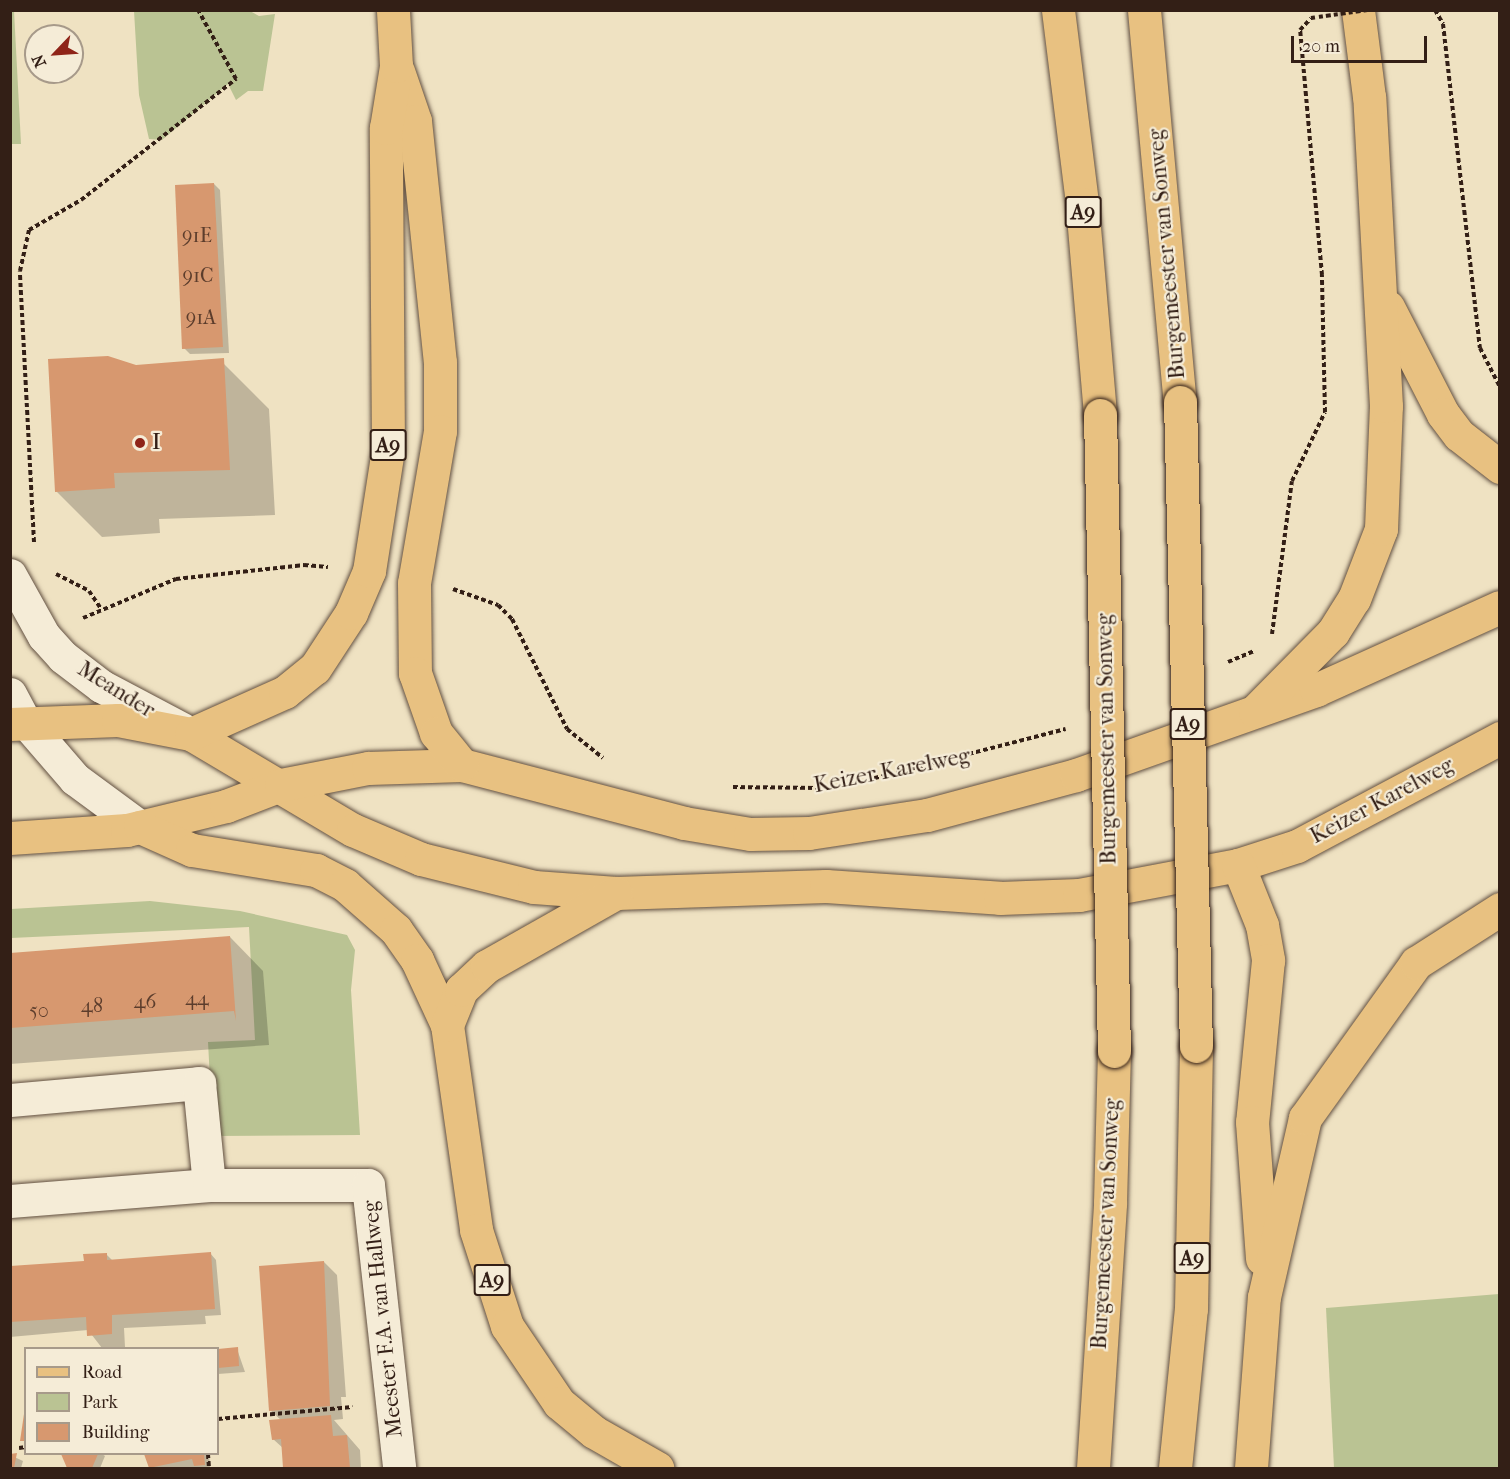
<!DOCTYPE html>
<html>
<head>
<meta charset="utf-8">
<style>
  body { margin:0 }
  #map { position:relative; width:1510px; height:1479px; overflow:hidden; background:#efe2c2; font-family:"IM FELL French Canon",serif }
  div>[style] { position:absolute }
  [style*='--x'] { left:calc(var(--x)*1px); top:calc(var(--y)*1px); width:calc(var(--w)*1px); rotate:calc(var(--a)*1deg) }
  .green>* { inset:0; background:#bac393 }
  .shadow>* { inset:0; background:#0003 }
  .building>* { inset:0; background:#d7986f }
  .path>* { height:4px; margin-top:-2px; transform-origin:0; background:repeating-linear-gradient(90deg,#331f16 0 4.5px,transparent 0 7.5px) }
  .roads { filter:drop-shadow(0 0 2px #625041) drop-shadow(0 0 2px #625041) }
  .minor>* { height:33px; margin:-16.5px; padding:0 16.5px; transform-origin:16.5px; border-radius:16.5px; background:#f5ecd7 }
  .major>* { height:33px; margin:-16.5px; padding:0 16.5px; transform-origin:16.5px; border-radius:16.5px; background:#e8c181 }
  .highway>* { height:33px; margin:-16.5px; padding:0 16.5px; transform-origin:16.5px; border-radius:16.5px; background:#e8c181 }
  .path-bridge>* { height:4px; margin-top:-2px; transform-origin:0; background:repeating-linear-gradient(90deg,#331f16 0 4.5px,transparent 0 7.5px) }
  .bridges { filter:drop-shadow(0 0 2px #331f16) drop-shadow(0 0 2px #331f16) }
  .highway-bridge>* { height:33px; margin:-16.5px; padding:0 16.5px; transform-origin:16.5px; border-radius:16.5px; background:#e8c181 }
  .dots>* { width:16px; height:16px; translate:-50% -50%; box-sizing:border-box; border:3px solid #f5ecd7; border-radius:50% }
  span { translate:-50% -50%; white-space:nowrap; text-align:center; line-height:1.15; -webkit-text-stroke:4.5px #f5ecd7; paint-order:stroke }
  .number-label { font-size:20px; color:#5c3d2c }
  .number-label span { -webkit-text-stroke-width:0 }
  .shield-label span { padding:2px 4px; background:#f5ecd7; border:2px solid; border-radius:4px; -webkit-text-stroke-width:0 }
  .shield-label { font-size:21px; color:#331f16; font-weight:700 }
  .street-label { font-size:22px; color:#331f16 }
  .poi-label { font-size:22px; color:#331f16 }
  .left { translate:0 -50%; text-align:left }
  .frame { position:absolute; inset:0; border:12px solid #331f16; pointer-events:none }
  .legend { position:absolute; left:24px; top:1347px; width:195px; height:108px; box-sizing:border-box; background:#f5ecd7; border:2px solid #a79a8a; margin:0; padding:8px 10px; list-style:none; font-size:18px; color:#331f16 }
  .legend li { display:flex; align-items:center; gap:12px; height:30px }
  .legend b { width:30px; border:2px solid #a79a8a }
  .north { position:absolute; left:24px; top:24px; width:60px; height:60px; box-sizing:border-box; background:#f5ecd7; border:2px solid #a79a8a; border-radius:50%; rotate:245deg; font-size:16px; font-weight:700; line-height:24px; text-align:center; color:#331f16 }
  .north::after { content:''; display:block; margin:auto; width:21px; height:27px; background:#8f2418; clip-path:polygon(50% 0,100% 100%,50% 72%,0 100%) }
  .scale { position:absolute; left:1291px; top:36px; width:136px; height:27px; box-sizing:border-box; border:3px solid #331f16; border-top:0; padding-left:8px; font-size:18px; line-height:21px; white-space:nowrap; color:#331f16; -webkit-text-stroke:4px #f5ecd7; paint-order:stroke }
</style>
</head>
<body>
<div id="map">
  <div class="green">
    <div style="clip-path:polygon(248px 10px,259px 16px,275px 14px,263px 91px,248px 91px,236px 100px,228px 84px,162px 140px,149px 139px,139px 95px,134px 11px)"></div>
    <div style="clip-path:polygon(10px 11px,14px 11px,21px 144px,11px 144px)"></div>
    <div style="clip-path:polygon(150px 901px,240px 911px,347px 935px,355px 950px,351px 990px,360px 1135px,213px 1136px,208px 1042px,255px 1040px,249px 927px,11px 938px,11px 909px)"></div>
    <div style="clip-path:polygon(1499px 1294px,1499px 1468px,1334px 1468px,1326px 1308px)"></div>
  </div>
  <div class="shadow">
    <div style="clip-path:polygon(214px 184px,220px 190px,229px 353px,190px 354px,184px 348px)"></div>
    <div style="clip-path:polygon(223px 363px,269px 409px,275px 515px,159px 519px,160px 533px,102px 537px,56px 491px)"></div>
    <div style="clip-path:polygon(230px 937px,263px 971px,269px 1045px,10px 1064px,10px 954px)"></div>
    <div style="clip-path:polygon(210px 1253px,216px 1260px,221px 1315px,205px 1316px,206px 1324px,124px 1328px,125px 1347px,102px 1348px,88px 1330px,10px 1337px,10px 1268px,86px 1262px,106px 1254px,113px 1261px)"></div>
    <div style="clip-path:polygon(324px 1262px,337px 1275px,346px 1397px,341px 1397px,343px 1419px,334px 1420px,360px 1450px,361px 1468px,285px 1468px,284px 1449px,273px 1439px,281px 1420px,270px 1410px)"></div>
    <div style="clip-path:polygon(237px 1349px,245px 1372px,218px 1374px,218px 1350px)"></div>
    <div style="clip-path:polygon(63px 1454px,102px 1454px,105px 1456px,100px 1468px,68px 1468px)"></div>
    <div style="clip-path:polygon(146px 1454px,209px 1454px,210px 1468px,150px 1468px)"></div>
    <div style="clip-path:polygon(10px 1455px,23px 1461px,21px 1468px,10px 1468px)"></div>
  </div>
  <div class="building">
    <div style="clip-path:polygon(214px 183px,223px 347px,182px 349px,175px 185px)"></div>
    <div style="clip-path:polygon(108px 356px,136px 365px,224px 358px,230px 470px,114px 473px,115px 488px,55px 492px,48px 359px)"></div>
    <div style="clip-path:polygon(230px 936px,236px 1021px,234px 1011px,10px 1028px,10px 953px)"></div>
    <div style="clip-path:polygon(211px 1252px,215px 1309px,112px 1315px,112px 1334px,87px 1336px,86px 1317px,10px 1322px,10px 1266px,84px 1261px,83px 1254px,107px 1253px,107px 1260px)"></div>
    <div style="clip-path:polygon(324px 1261px,330px 1406px,269px 1411px,259px 1266px)"></div>
    <div style="clip-path:polygon(238px 1347px,239px 1366px,218px 1368px,218px 1349px)"></div>
    <div style="clip-path:polygon(24px 1414px,26px 1441px,20px 1441px)"></div>
    <div style="clip-path:polygon(331px 1415px,333px 1436px,347px 1435px,350px 1468px,283px 1468px,281px 1439px,272px 1440px,269px 1420px)"></div>
    <div style="clip-path:polygon(17px 1453px,14px 1468px,10px 1468px,10px 1454px)"></div>
    <div style="clip-path:polygon(61px 1454px,98px 1454px,92px 1468px,67px 1468px)"></div>
    <div style="clip-path:polygon(144px 1454px,204px 1454px,205px 1465px,194px 1466px,192px 1459px,149px 1468px)"></div>
  </div>
  <div class="path">
    <div style="--x:1435;--y:10;--w:16;--a:60"></div>
    <div style="--x:1443;--y:24;--w:326;--a:83.5"></div>
    <div style="--x:1480;--y:348;--w:44;--a:62.9"></div>
    <div style="--x:34;--y:542;--w:271;--a:-93"></div>
    <div style="--x:20;--y:271;--w:42;--a:-77.6"></div>
    <div style="--x:29;--y:230;--w:60;--a:-30"></div>
    <div style="--x:81;--y:200;--w:197;--a:-38"></div>
    <div style="--x:236;--y:79;--w:79;--a:-118.8"></div>
    <div style="--x:56;--y:574;--w:37;--a:27"></div>
    <div style="--x:89;--y:591;--w:22;--a:56"></div>
    <div style="--x:453;--y:589;--w:48;--a:19.6"></div>
    <div style="--x:498;--y:605;--w:20;--a:45"></div>
    <div style="--x:512;--y:619;--w:123;--a:63.4"></div>
    <div style="--x:567;--y:729;--w:46;--a:38.9"></div>
    <div style="--x:83;--y:618;--w:101;--a:-22.8"></div>
    <div style="--x:176;--y:579;--w:129;--a:-6.2"></div>
    <div style="--x:304;--y:565;--w:24;--a:5"></div>
    <div style="--x:1272;--y:634;--w:154;--a:-82.6"></div>
    <div style="--x:1292;--y:481;--w:76;--a:-64.4"></div>
    <div style="--x:1325;--y:412;--w:137;--a:-91.3"></div>
    <div style="--x:1228;--y:662;--w:28;--a:-23"></div>
    <div style="--x:867;--y:780;--w:205;--a:-14.4"></div>
    <div style="--x:733;--y:787;--w:85;--a:0.7"></div>
    <div style="--x:218;--y:1419;--w:135;--a:-5.1"></div>
    <div style="--x:19;--y:1448;--w:7;--a:-8"></div>
    <div style="--x:208;--y:1454;--w:14;--a:86"></div>
  </div>
  <div class="roads">
    <div class="minor">
      <div style="--x:10;--y:575;--w:70;--a:60.9"></div>
      <div style="--x:44;--y:636;--w:28;--a:48"></div>
      <div style="--x:63;--y:657;--w:48;--a:37.3"></div>
      <div style="--x:101;--y:686;--w:92;--a:28"></div>
      <div style="--x:10;--y:694;--w:30;--a:62"></div>
      <div style="--x:24;--y:720;--w:78;--a:49.2"></div>
      <div style="--x:75;--y:779;--w:81;--a:36.4"></div>
      <div style="--x:10;--y:1100;--w:190;--a:-5.1"></div>
      <div style="--x:199;--y:1083;--w:102;--a:84.4"></div>
      <div style="--x:10;--y:1201;--w:200;--a:-4.6"></div>
      <div style="--x:209;--y:1185;--w:159;--a:0"></div>
      <div style="--x:368;--y:1185;--w:285;--a:83.7"></div>
    </div>
    <div class="major">
      <div style="--x:10;--y:724;--w:108;--a:-2.1"></div>
      <div style="--x:118;--y:720;--w:74;--a:10.9"></div>
      <div style="--x:191;--y:734;--w:188;--a:30.7"></div>
      <div style="--x:353;--y:830;--w:74;--a:23.1"></div>
      <div style="--x:421;--y:859;--w:116;--a:13.9"></div>
      <div style="--x:534;--y:887;--w:82;--a:4.2"></div>
      <div style="--x:616;--y:893;--w:210;--a:-1.9"></div>
      <div style="--x:826;--y:886;--w:174;--a:3.9"></div>
      <div style="--x:1000;--y:898;--w:79;--a:-2.2"></div>
      <div style="--x:1079;--y:895;--w:162;--a:-10.7"></div>
      <div style="--x:1238;--y:865;--w:62;--a:-17.9"></div>
      <div style="--x:1297;--y:846;--w:230;--a:-28"></div>
      <div style="--x:10;--y:838;--w:117;--a:-3.9"></div>
      <div style="--x:127;--y:830;--w:102;--a:-13.6"></div>
      <div style="--x:226;--y:806;--w:59;--a:-20.9"></div>
      <div style="--x:281;--y:785;--w:89;--a:-11.1"></div>
      <div style="--x:368;--y:768;--w:94;--a:-1.8"></div>
      <div style="--x:462;--y:765;--w:229;--a:14.6"></div>
      <div style="--x:684;--y:823;--w:67;--a:9.5"></div>
      <div style="--x:750;--y:834;--w:59;--a:-1"></div>
      <div style="--x:809;--y:833;--w:119;--a:-8.7"></div>
      <div style="--x:927;--y:815;--w:154;--a:-15"></div>
      <div style="--x:1076;--y:775;--w:255;--a:-19.5"></div>
      <div style="--x:1316;--y:690;--w:202;--a:-24.3"></div>
    </div>
    <div class="highway">
      <div style="--x:1058;--y:10;--w:195;--a:82.9"></div>
      <div style="--x:1082;--y:204;--w:212;--a:85.1"></div>
      <div style="--x:1144;--y:10;--w:394;--a:84.8"></div>
      <div style="--x:398;--y:71;--w:53;--a:71.2"></div>
      <div style="--x:415;--y:121;--w:242;--a:84.1"></div>
      <div style="--x:440;--y:362;--w:69;--a:90"></div>
      <div style="--x:440;--y:431;--w:154;--a:99.7"></div>
      <div style="--x:414;--y:583;--w:90;--a:89.4"></div>
      <div style="--x:415;--y:673;--w:64;--a:70.7"></div>
      <div style="--x:436;--y:733;--w:41;--a:50.9"></div>
      <div style="--x:1388;--y:307;--w:120;--a:62.8"></div>
      <div style="--x:1443;--y:414;--w:26;--a:53"></div>
      <div style="--x:1459;--y:435;--w:52;--a:38"></div>
      <div style="--x:1255;--y:711;--w:111;--a:-45.4"></div>
      <div style="--x:1333;--y:632;--w:39;--a:-58"></div>
      <div style="--x:1354;--y:599;--w:75;--a:-68.9"></div>
      <div style="--x:1381;--y:529;--w:123;--a:-87.7"></div>
      <div style="--x:1386;--y:406;--w:309;--a:-93.1"></div>
      <div style="--x:1369;--y:97;--w:88;--a:-97.2"></div>
      <div style="--x:191;--y:734;--w:103;--a:-24.1"></div>
      <div style="--x:285;--y:692;--w:38;--a:-39"></div>
      <div style="--x:315;--y:668;--w:66;--a:-56.8"></div>
      <div style="--x:351;--y:613;--w:46;--a:-66.8"></div>
      <div style="--x:369;--y:571;--w:123;--a:-81.1"></div>
      <div style="--x:388;--y:449;--w:321;--a:-90.4"></div>
      <div style="--x:386;--y:128;--w:63;--a:-80.8"></div>
      <div style="--x:396;--y:66;--w:56;--a:-93.1"></div>
      <div style="--x:140;--y:827;--w:57;--a:23.9"></div>
      <div style="--x:192;--y:850;--w:126;--a:9.2"></div>
      <div style="--x:316;--y:870;--w:33;--a:27"></div>
      <div style="--x:345;--y:885;--w:68;--a:41.4"></div>
      <div style="--x:396;--y:930;--w:37;--a:55"></div>
      <div style="--x:417;--y:960;--w:72;--a:65.2"></div>
      <div style="--x:447;--y:1025;--w:207;--a:81.9"></div>
      <div style="--x:476;--y:1230;--w:101;--a:72.1"></div>
      <div style="--x:507;--y:1326;--w:93;--a:56"></div>
      <div style="--x:559;--y:1403;--w:45;--a:39.6"></div>
      <div style="--x:594;--y:1432;--w:73;--a:29.7"></div>
      <div style="--x:1238;--y:865;--w:65;--a:68.2"></div>
      <div style="--x:1262;--y:925;--w:36;--a:80"></div>
      <div style="--x:1268;--y:960;--w:163;--a:95.6"></div>
      <div style="--x:1252;--y:1122;--w:137;--a:85.8"></div>
      <div style="--x:447;--y:1025;--w:38;--a:-68"></div>
      <div style="--x:461;--y:990;--w:35;--a:-43"></div>
      <div style="--x:487;--y:966;--w:148;--a:-29.5"></div>
      <div style="--x:1093;--y:1468;--w:266;--a:-86.3"></div>
      <div style="--x:1110;--y:1203;--w:152;--a:-88.5"></div>
      <div style="--x:1175;--y:1468;--w:160;--a:-84.3"></div>
      <div style="--x:1191;--y:1309;--w:263;--a:-88.9"></div>
      <div style="--x:1251;--y:1468;--w:171;--a:-85.7"></div>
      <div style="--x:1264;--y:1297;--w:184;--a:-77.1"></div>
      <div style="--x:1305;--y:1118;--w:191;--a:-54.4"></div>
      <div style="--x:1416;--y:963;--w:100;--a:-32.7"></div>
    </div>
  </div>
  <div class="path-bridge">
    <div style="--x:1322;--y:275;--w:246;--a:-95.1"></div>
    <div style="--x:1300;--y:30;--w:16;--a:-47"></div>
    <div style="--x:1311;--y:18;--w:57;--a:-8.1"></div>
  </div>
  <div class="bridges">
    <div class="highway-bridge">
      <div style="--x:1180;--y:402;--w:644;--a:88.58"></div>
      <div style="--x:1100;--y:415;--w:636;--a:88.74"></div>
    </div>
  </div>
  <div class="dots">
    <div style="left:140px;top:443px;background:#8f2418"></div>
  </div>
  <div class="number-label">
    <span style="left:197px;top:235px">91E</span>
    <span style="left:198px;top:275px">91C</span>
    <span style="left:201px;top:317px">91A</span>
    <span style="left:197px;top:998px">44</span>
    <span style="left:145px;top:1001px">46</span>
    <span style="left:92px;top:1005px">48</span>
    <span style="left:39px;top:1010px">50</span>
  </div>
  <div class="shield-label">
    <span style="left:1083px;top:212px">A9</span>
    <span style="left:388px;top:445px">A9</span>
    <span style="left:1188px;top:724px">A9</span>
    <span style="left:1192px;top:1258px">A9</span>
    <span style="left:492px;top:1280px">A9</span>
  </div>
  <div class="street-label">
    <span style="left:1167px;top:254px;rotate:-95deg">Burgemeester van Sonweg</span>
    <span style="left:116px;top:690px;rotate:32deg">Meander</span>
    <span style="left:1107px;top:739px;rotate:-91deg">Burgemeester van Sonweg</span>
    <span style="left:892px;top:771px;rotate:-11deg">Keizer Karelweg</span>
    <span style="left:1382px;top:801px;rotate:-28deg">Keizer Karelweg</span>
    <span style="left:1106px;top:1224px;rotate:-87deg">Burgemeester van Sonweg</span>
    <span style="left:383px;top:1319px;rotate:-96deg">Meester F.A. van Hallweg</span>
  </div>
  <div class="poi-label">
    <span class="left" style="left:152px;top:443px">I</span>
  </div>
  <div class="frame"></div>
  <ul class="legend">
  <li><b style="height:8px;background:#e8c181"></b>Road</li>
  <li><b style="height:16px;background:#bac393"></b>Park</li>
  <li><b style="height:16px;background:#d7986f"></b>Building</li>
  </ul>
  <div class="north">N</div>
  <div class="scale">20 m</div>
</div>
</body>
</html>
